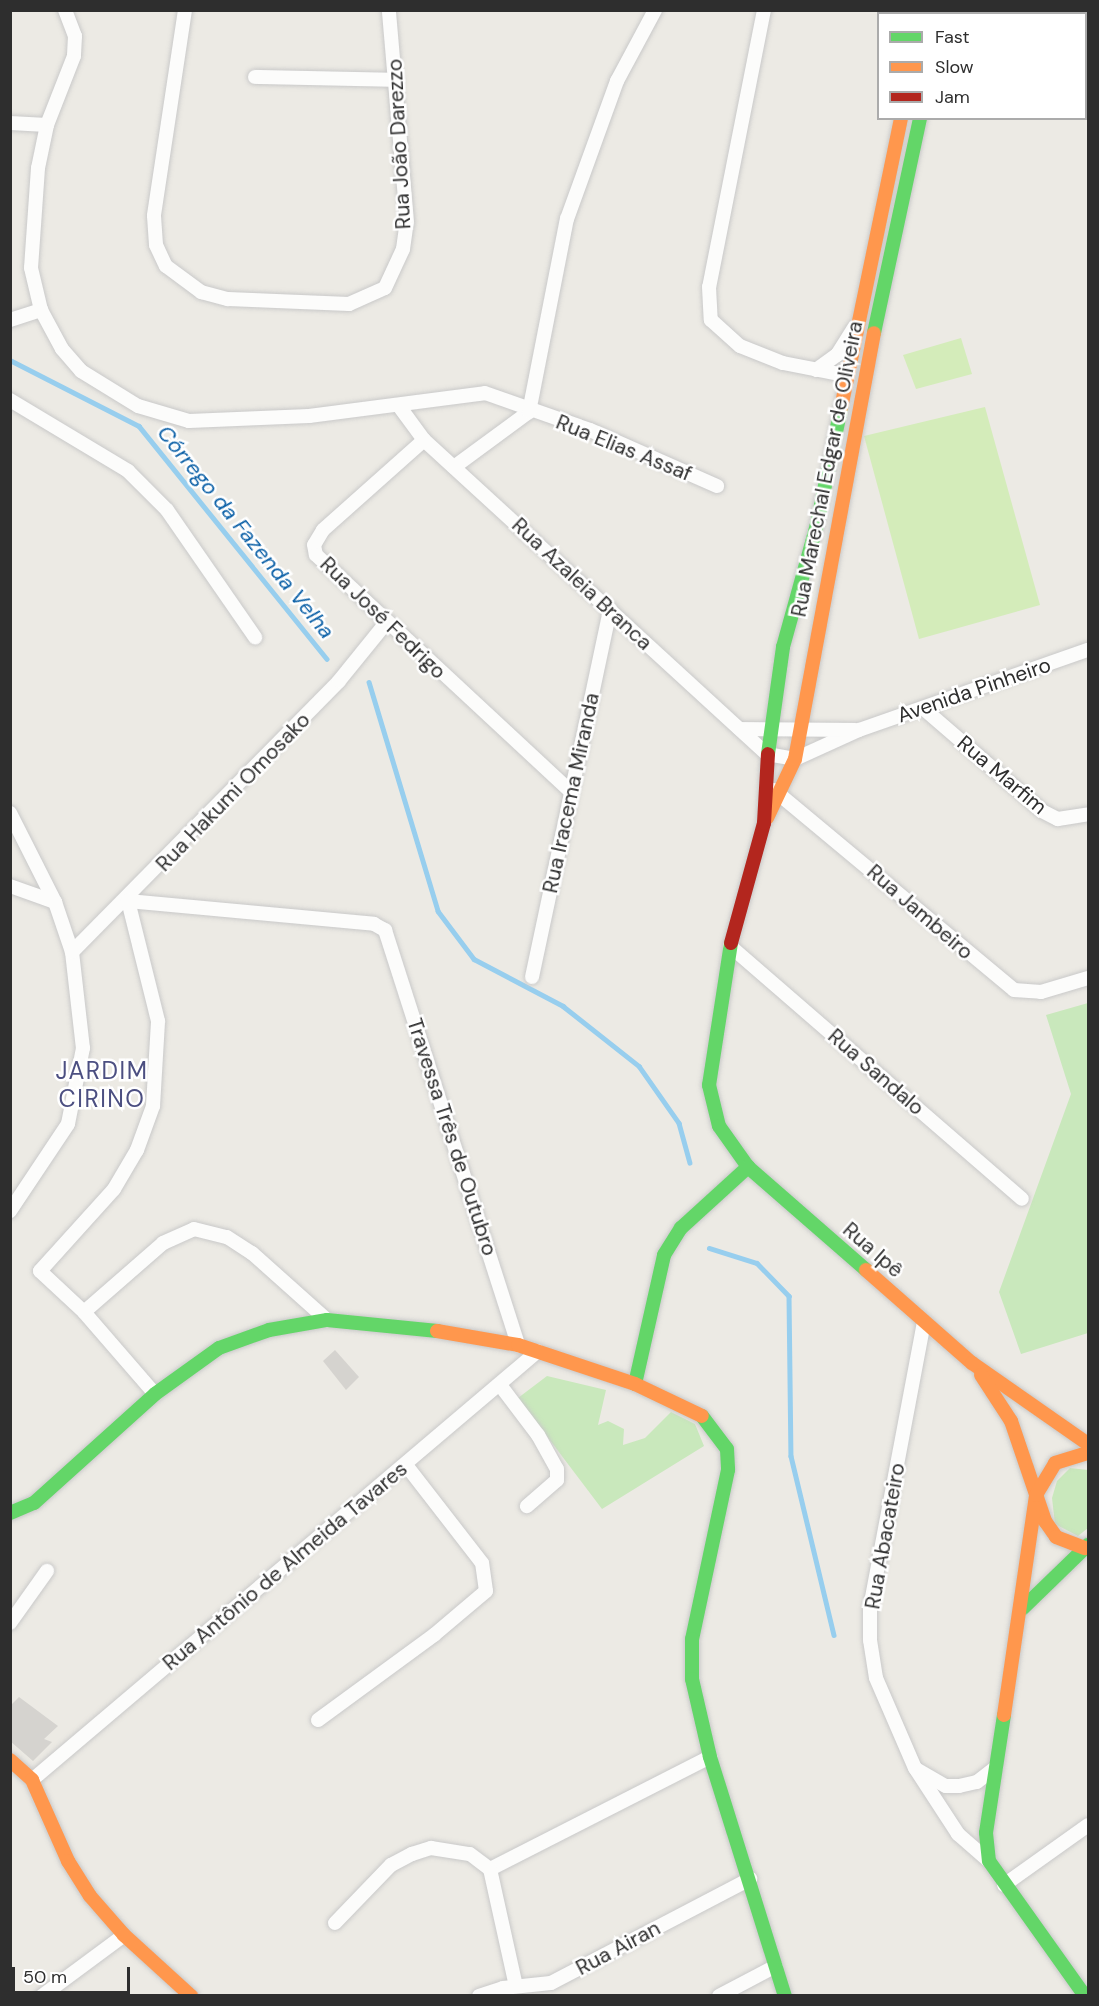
<!DOCTYPE html>
<html>
<head>
<meta charset="utf-8">
<style>
  body { margin:0 }
  #map { position:relative; width:1099px; height:2006px; overflow:hidden; background:#eceae4; font-family:"DM Sans",sans-serif }
  div>[style] { position:absolute }
  [style*='--x'] { left:calc(var(--x)*1px); top:calc(var(--y)*1px); width:calc(var(--w)*1px); rotate:calc(var(--a)*1deg) }
  .green>* { inset:0; background:#c9e8bc }
  .pitch>* { inset:0; background:#d4ecba }
  .stream>* { height:4.5px; margin:-2.25px; padding:0 2.25px; transform-origin:2.25px; border-radius:2.25px; background:#97ceee }
  .building>* { inset:0; background:#d5d3cf }
  .roads { filter:drop-shadow(0 0 2px #c9c9c9) drop-shadow(0 0 2px #c9c9c9) }
  .street>* { height:14px; margin:-7px; padding:0 7px; transform-origin:7px; border-radius:7px; background:#fcfcfb }
  .fast>* { height:14px; margin:-7px; padding:0 7px; transform-origin:7px; border-radius:7px; background:#63d668 }
  .slow>* { height:14px; margin:-7px; padding:0 7px; transform-origin:7px; border-radius:7px; background:#ff974d }
  .jam>* { height:14px; margin:-7px; padding:0 7px; transform-origin:7px; border-radius:7px; background:#b3261e }
  span { translate:-50% -50%; white-space:nowrap; text-align:center; line-height:1.15; -webkit-text-stroke:5px #fff; paint-order:stroke }
  .street-label { font-size:21px; color:#2e2e2e }
  .water-label { font-size:22px; color:#0a5fa6; font-style:italic }
  .quarter-label { font-size:24px; color:#4c4f81; letter-spacing:1.5px }
  .frame { position:absolute; inset:0; border:12px solid #2e2e2e; pointer-events:none }
  .legend { position:absolute; left:877px; top:12px; width:210px; height:108px; box-sizing:border-box; background:#fff; border:2px solid #ababab; margin:0; padding:8px 10px; list-style:none; font-size:18px; color:#2e2e2e }
  .legend li { display:flex; align-items:center; gap:12px; height:30px }
  .legend b { width:30px; border:2px solid #ababab }
  .scale { position:absolute; left:12px; top:1967px; width:118px; height:27px; box-sizing:border-box; border:3px solid #2e2e2e; border-top:0; padding-left:8px; font-size:18px; line-height:21px; white-space:nowrap; color:#2e2e2e; -webkit-text-stroke:4px #fff; paint-order:stroke }
</style>
</head>
<body>
<div id="map">
  <div class="green">
    <div style="clip-path:polygon(1088px 1003px,1088px 1333px,1021px 1354px,999px 1292px,1071px 1094px,1046px 1015px)"></div>
    <div style="clip-path:polygon(547px 1376px,606px 1390px,598px 1425px,608px 1421px,624px 1429px,623px 1445px,645px 1438px,671px 1412px,695px 1424px,704px 1446px,602px 1509px,518px 1398px)"></div>
    <div style="clip-path:polygon(1070px 1468px,1088px 1470px,1088px 1528px,1078px 1536px,1055px 1524px,1052px 1498px,1057px 1481px)"></div>
  </div>
  <div class="pitch">
    <div style="clip-path:polygon(961px 338px,972px 374px,916px 389px,903px 355px)"></div>
    <div style="clip-path:polygon(985px 407px,1040px 605px,919px 639px,864px 436px)"></div>
  </div>
  <div class="stream">
    <div style="--x:10;--y:360;--w:145;--a:27.1"></div>
    <div style="--x:139;--y:426;--w:299;--a:51.1"></div>
    <div style="--x:369;--y:682;--w:239;--a:73.2"></div>
    <div style="--x:438;--y:911;--w:60;--a:53.1"></div>
    <div style="--x:474;--y:959;--w:101;--a:27.8"></div>
    <div style="--x:563;--y:1006;--w:97;--a:38.3"></div>
    <div style="--x:639;--y:1066;--w:70;--a:54.9"></div>
    <div style="--x:679;--y:1123;--w:41;--a:74.6"></div>
    <div style="--x:709;--y:1248;--w:50;--a:17.4"></div>
    <div style="--x:757;--y:1263;--w:46;--a:45.9"></div>
    <div style="--x:789;--y:1296;--w:160;--a:89.3"></div>
    <div style="--x:791;--y:1456;--w:184;--a:76.5"></div>
  </div>
  <div class="building">
    <div style="clip-path:polygon(335px 1350px,359px 1377px,346px 1390px,323px 1361px)"></div>
    <div style="clip-path:polygon(19px 1697px,58px 1726px,44px 1739px,52px 1742px,33px 1761px,10px 1741px,10px 1706px)"></div>
  </div>
  <div class="roads">
    <div class="street">
      <div style="--x:65;--y:10;--w:28;--a:69"></div>
      <div style="--x:75;--y:36;--w:20;--a:93"></div>
      <div style="--x:74;--y:56;--w:74;--a:111.4"></div>
      <div style="--x:47;--y:125;--w:44;--a:101.8"></div>
      <div style="--x:38;--y:168;--w:100;--a:94"></div>
      <div style="--x:31;--y:268;--w:43;--a:76.6"></div>
      <div style="--x:41;--y:310;--w:44;--a:61.7"></div>
      <div style="--x:62;--y:349;--w:29;--a:49"></div>
      <div style="--x:81;--y:371;--w:67;--a:31.6"></div>
      <div style="--x:138;--y:406;--w:53;--a:16.4"></div>
      <div style="--x:189;--y:421;--w:120;--a:-2.4"></div>
      <div style="--x:309;--y:416;--w:177;--a:-7.4"></div>
      <div style="--x:485;--y:393;--w:111;--a:19.4"></div>
      <div style="--x:590;--y:430;--w:139;--a:23.8"></div>
      <div style="--x:185;--y:10;--w:208;--a:98.6"></div>
      <div style="--x:154;--y:216;--w:29;--a:86"></div>
      <div style="--x:156;--y:245;--w:23;--a:65"></div>
      <div style="--x:166;--y:266;--w:44;--a:36.6"></div>
      <div style="--x:201;--y:292;--w:28;--a:15"></div>
      <div style="--x:228;--y:299;--w:121;--a:2.4"></div>
      <div style="--x:349;--y:304;--w:39;--a:-24"></div>
      <div style="--x:385;--y:288;--w:43;--a:-65.2"></div>
      <div style="--x:403;--y:249;--w:27;--a:-82"></div>
      <div style="--x:407;--y:222;--w:213;--a:-94.9"></div>
      <div style="--x:764;--y:10;--w:282;--a:101.2"></div>
      <div style="--x:709;--y:287;--w:33;--a:87"></div>
      <div style="--x:711;--y:320;--w:39;--a:42"></div>
      <div style="--x:740;--y:346;--w:46;--a:21.6"></div>
      <div style="--x:783;--y:363;--w:62;--a:11.1"></div>
      <div style="--x:1064;--y:10;--w:4;--a:76"></div>
      <div style="--x:1086;--y:74;--w:9;--a:77"></div>
      <div style="--x:255;--y:77;--w:141;--a:1.2"></div>
      <div style="--x:10;--y:123;--w:37;--a:3"></div>
      <div style="--x:10;--y:320;--w:33;--a:-18"></div>
      <div style="--x:816;--y:370;--w:26;--a:-36"></div>
      <div style="--x:837;--y:355;--w:32;--a:-58"></div>
      <div style="--x:10;--y:400;--w:138;--a:31"></div>
      <div style="--x:128;--y:471;--w:55;--a:45"></div>
      <div style="--x:167;--y:510;--w:155;--a:55.3"></div>
      <div style="--x:399;--y:406;--w:42;--a:53.7"></div>
      <div style="--x:424;--y:440;--w:465;--a:42.5"></div>
      <div style="--x:767;--y:754;--w:28;--a:10"></div>
      <div style="--x:795;--y:759;--w:70;--a:-24.4"></div>
      <div style="--x:859;--y:730;--w:243;--a:-19.3"></div>
      <div style="--x:424;--y:440;--w:135;--a:138.3"></div>
      <div style="--x:323;--y:530;--w:17;--a:121"></div>
      <div style="--x:314;--y:545;--w:10;--a:79"></div>
      <div style="--x:316;--y:555;--w:347;--a:42.9"></div>
      <div style="--x:454;--y:467;--w:93;--a:-36.3"></div>
      <div style="--x:529;--y:412;--w:197;--a:-78.9"></div>
      <div style="--x:567;--y:219;--w:147;--a:-70.1"></div>
      <div style="--x:617;--y:81;--w:81;--a:-61.8"></div>
      <div style="--x:924;--y:709;--w:156;--a:40.8"></div>
      <div style="--x:1042;--y:811;--w:18;--a:27"></div>
      <div style="--x:1058;--y:819;--w:30;--a:-9"></div>
      <div style="--x:740;--y:729;--w:115;--a:0.5"></div>
      <div style="--x:774;--y:790;--w:312;--a:39.8"></div>
      <div style="--x:1014;--y:990;--w:27;--a:4"></div>
      <div style="--x:1041;--y:992;--w:49;--a:-16.6"></div>
      <div style="--x:10;--y:813;--w:100;--a:63.2"></div>
      <div style="--x:55;--y:902;--w:53;--a:71.2"></div>
      <div style="--x:72;--y:952;--w:97;--a:83.5"></div>
      <div style="--x:83;--y:1048;--w:77;--a:101.2"></div>
      <div style="--x:68;--y:1124;--w:105;--a:123.7"></div>
      <div style="--x:10;--y:886;--w:48;--a:19.6"></div>
      <div style="--x:730;--y:946;--w:386;--a:40.9"></div>
      <div style="--x:72;--y:952;--w:380;--a:-45.4"></div>
      <div style="--x:339;--y:681;--w:75;--a:-51"></div>
      <div style="--x:532;--y:977;--w:376;--a:-78"></div>
      <div style="--x:84;--y:1312;--w:105;--a:-41.1"></div>
      <div style="--x:163;--y:1243;--w:34;--a:-24"></div>
      <div style="--x:194;--y:1229;--w:34;--a:14"></div>
      <div style="--x:227;--y:1237;--w:30;--a:33"></div>
      <div style="--x:252;--y:1253;--w:101;--a:41.8"></div>
      <div style="--x:924;--y:1322;--w:291;--a:100.7"></div>
      <div style="--x:870;--y:1608;--w:32;--a:90"></div>
      <div style="--x:870;--y:1640;--w:38;--a:81"></div>
      <div style="--x:876;--y:1678;--w:98;--a:66.6"></div>
      <div style="--x:915;--y:1768;--w:79;--a:56.9"></div>
      <div style="--x:958;--y:1834;--w:41;--a:41.1"></div>
      <div style="--x:500;--y:1385;--w:63;--a:52.8"></div>
      <div style="--x:538;--y:1435;--w:39;--a:61"></div>
      <div style="--x:557;--y:1469;--w:11;--a:90"></div>
      <div style="--x:557;--y:1480;--w:40;--a:139"></div>
      <div style="--x:155;--y:1394;--w:108;--a:-130.9"></div>
      <div style="--x:84;--y:1312;--w:60;--a:-137"></div>
      <div style="--x:40;--y:1271;--w:110;--a:-47.9"></div>
      <div style="--x:114;--y:1189;--w:45;--a:-59.5"></div>
      <div style="--x:137;--y:1150;--w:47;--a:-70"></div>
      <div style="--x:153;--y:1106;--w:85;--a:-86.6"></div>
      <div style="--x:158;--y:1021;--w:124;--a:-104"></div>
      <div style="--x:128;--y:901;--w:247;--a:5.3"></div>
      <div style="--x:374;--y:924;--w:13;--a:29"></div>
      <div style="--x:385;--y:930;--w:436;--a:72.2"></div>
      <div style="--x:10;--y:1623;--w:64;--a:-54.6"></div>
      <div style="--x:318;--y:1720;--w:144;--a:-36.2"></div>
      <div style="--x:434;--y:1635;--w:68;--a:-40.2"></div>
      <div style="--x:486;--y:1591;--w:28;--a:-98"></div>
      <div style="--x:482;--y:1563;--w:124;--a:-127.8"></div>
      <div style="--x:916;--y:1769;--w:34;--a:30"></div>
      <div style="--x:946;--y:1786;--w:13;--a:0"></div>
      <div style="--x:959;--y:1786;--w:18;--a:-13"></div>
      <div style="--x:977;--y:1782;--w:24;--a:-38"></div>
      <div style="--x:32;--y:1780;--w:663;--a:-40.29"></div>
      <div style="--x:490;--y:1869;--w:247;--a:-27"></div>
      <div style="--x:1004;--y:1885;--w:103;--a:-35.5"></div>
      <div style="--x:335;--y:1923;--w:81;--a:-46"></div>
      <div style="--x:391;--y:1865;--w:24;--a:-28"></div>
      <div style="--x:412;--y:1854;--w:20;--a:-18"></div>
      <div style="--x:431;--y:1848;--w:39;--a:9"></div>
      <div style="--x:470;--y:1854;--w:25;--a:37"></div>
      <div style="--x:490;--y:1869;--w:120;--a:77.5"></div>
      <div style="--x:42;--y:1996;--w:102;--a:-36.6"></div>
      <div style="--x:479;--y:1996;--w:25;--a:-18"></div>
      <div style="--x:503;--y:1988;--w:48;--a:-5.9"></div>
      <div style="--x:551;--y:1983;--w:225;--a:-27.6"></div>
      <div style="--x:719;--y:1996;--w:64;--a:-27.8"></div>
    </div>
    <div class="fast">
      <div style="--x:922;--y:14;--w:4;--a:-76"></div>
      <div style="--x:874;--y:333;--w:220;--a:-77.9"></div>
      <div style="--x:768;--y:754;--w:108;--a:-82"></div>
      <div style="--x:783;--y:647;--w:128;--a:-74.5"></div>
      <div style="--x:817;--y:524;--w:118;--a:-78.3"></div>
      <div style="--x:731;--y:943;--w:144;--a:98.8"></div>
      <div style="--x:709;--y:1085;--w:42;--a:76.3"></div>
      <div style="--x:719;--y:1126;--w:50;--a:54.7"></div>
      <div style="--x:748;--y:1167;--w:157;--a:41.1"></div>
      <div style="--x:635;--y:1384;--w:132;--a:-77.3"></div>
      <div style="--x:664;--y:1255;--w:32;--a:-58"></div>
      <div style="--x:681;--y:1228;--w:91;--a:-42.3"></div>
      <div style="--x:702;--y:1416;--w:41;--a:52.9"></div>
      <div style="--x:727;--y:1449;--w:21;--a:87"></div>
      <div style="--x:728;--y:1470;--w:173;--a:102"></div>
      <div style="--x:692;--y:1639;--w:40;--a:90"></div>
      <div style="--x:692;--y:1679;--w:80;--a:77"></div>
      <div style="--x:710;--y:1757;--w:250;--a:72.6"></div>
      <div style="--x:10;--y:1513;--w:26;--a:-23"></div>
      <div style="--x:34;--y:1503;--w:163;--a:-42"></div>
      <div style="--x:155;--y:1394;--w:79;--a:-35.7"></div>
      <div style="--x:219;--y:1348;--w:53;--a:-19.8"></div>
      <div style="--x:269;--y:1330;--w:59;--a:-9.8"></div>
      <div style="--x:327;--y:1320;--w:111;--a:5.7"></div>
      <div style="--x:1023;--y:1608;--w:91;--a:-44.1"></div>
      <div style="--x:1004;--y:1715;--w:119;--a:98.7"></div>
      <div style="--x:986;--y:1833;--w:28;--a:84"></div>
      <div style="--x:989;--y:1861;--w:166;--a:54.6"></div>
    </div>
    <div class="slow">
      <div style="--x:943;--y:10;--w:4;--a:90"></div>
      <div style="--x:841;--y:408;--w:296;--a:-78.3"></div>
      <div style="--x:767;--y:818;--w:65;--a:-64.6"></div>
      <div style="--x:795;--y:759;--w:433;--a:-79.5"></div>
      <div style="--x:866;--y:1270;--w:141;--a:41.3"></div>
      <div style="--x:972;--y:1363;--w:141;--a:34.9"></div>
      <div style="--x:437;--y:1331;--w:82;--a:9.8"></div>
      <div style="--x:518;--y:1345;--w:123;--a:18.4"></div>
      <div style="--x:635;--y:1384;--w:74;--a:25.5"></div>
      <div style="--x:981;--y:1375;--w:55;--a:56.9"></div>
      <div style="--x:1011;--y:1421;--w:106;--a:71.2"></div>
      <div style="--x:1045;--y:1521;--w:19;--a:55"></div>
      <div style="--x:1056;--y:1537;--w:31;--a:21"></div>
      <div style="--x:1004;--y:1715;--w:222;--a:-81.7"></div>
      <div style="--x:1036;--y:1495;--w:37;--a:-59"></div>
      <div style="--x:1055;--y:1463;--w:34;--a:-17"></div>
      <div style="--x:10;--y:1760;--w:30;--a:42"></div>
      <div style="--x:32;--y:1780;--w:89;--a:66"></div>
      <div style="--x:68;--y:1861;--w:41;--a:57.8"></div>
      <div style="--x:90;--y:1896;--w:52;--a:48.9"></div>
      <div style="--x:124;--y:1935;--w:91;--a:42.3"></div>
    </div>
    <div class="jam">
      <div style="--x:731;--y:943;--w:124;--a:-74.6"></div>
      <div style="--x:764;--y:823;--w:69;--a:-86.7"></div>
    </div>
  </div>
  <div class="street-label">
    <span style="left:399px;top:144px;rotate:-93deg">Rua João Darezzo</span>
    <span style="left:624px;top:448px;rotate:22deg">Rua Elias Assaf</span>
    <span style="left:827px;top:469px;rotate:-79deg">Rua Marechal Edgar de Oliveira</span>
    <span style="left:582px;top:584px;rotate:43deg">Rua Azaleia Branca</span>
    <span style="left:383px;top:618px;rotate:44deg">Rua José Fedrigo</span>
    <span style="left:974px;top:690px;rotate:-19deg">Avenida Pinheiro</span>
    <span style="left:1002px;top:775px;rotate:40deg">Rua Marfim</span>
    <span style="left:233px;top:792px;rotate:-46deg">Rua Hakumi Omosako</span>
    <span style="left:571px;top:793px;rotate:-78deg">Rua Iracema Miranda</span>
    <span style="left:920px;top:912px;rotate:41deg">Rua Jambeiro</span>
    <span style="left:876px;top:1072px;rotate:41deg">Rua Sandalo</span>
    <span style="left:452px;top:1137px;rotate:72deg">Travessa Três de Outubro</span>
    <span style="left:873px;top:1250px;rotate:41deg">Rua Ipê</span>
    <span style="left:885px;top:1536px;rotate:-80deg">Rua Abacateiro</span>
    <span style="left:285px;top:1566px;rotate:-40deg">Rua Antônio de Almeida Tavares</span>
    <span style="left:618px;top:1948px;rotate:-28deg">Rua Airan</span>
  </div>
  <div class="water-label">
    <span style="left:246px;top:532px;rotate:51deg">Córrego da Fazenda Velha</span>
  </div>
  <div class="quarter-label">
    <span style="left:102px;top:1085px">JARDIM<br>CIRINO</span>
  </div>
  <div class="frame"></div>
  <ul class="legend">
  <li><b style="height:8px;background:#63d668"></b>Fast</li>
  <li><b style="height:8px;background:#ff974d"></b>Slow</li>
  <li><b style="height:8px;background:#b3261e"></b>Jam</li>
  </ul>
  <div class="scale">50 m</div>
</div>
</body>
</html>
